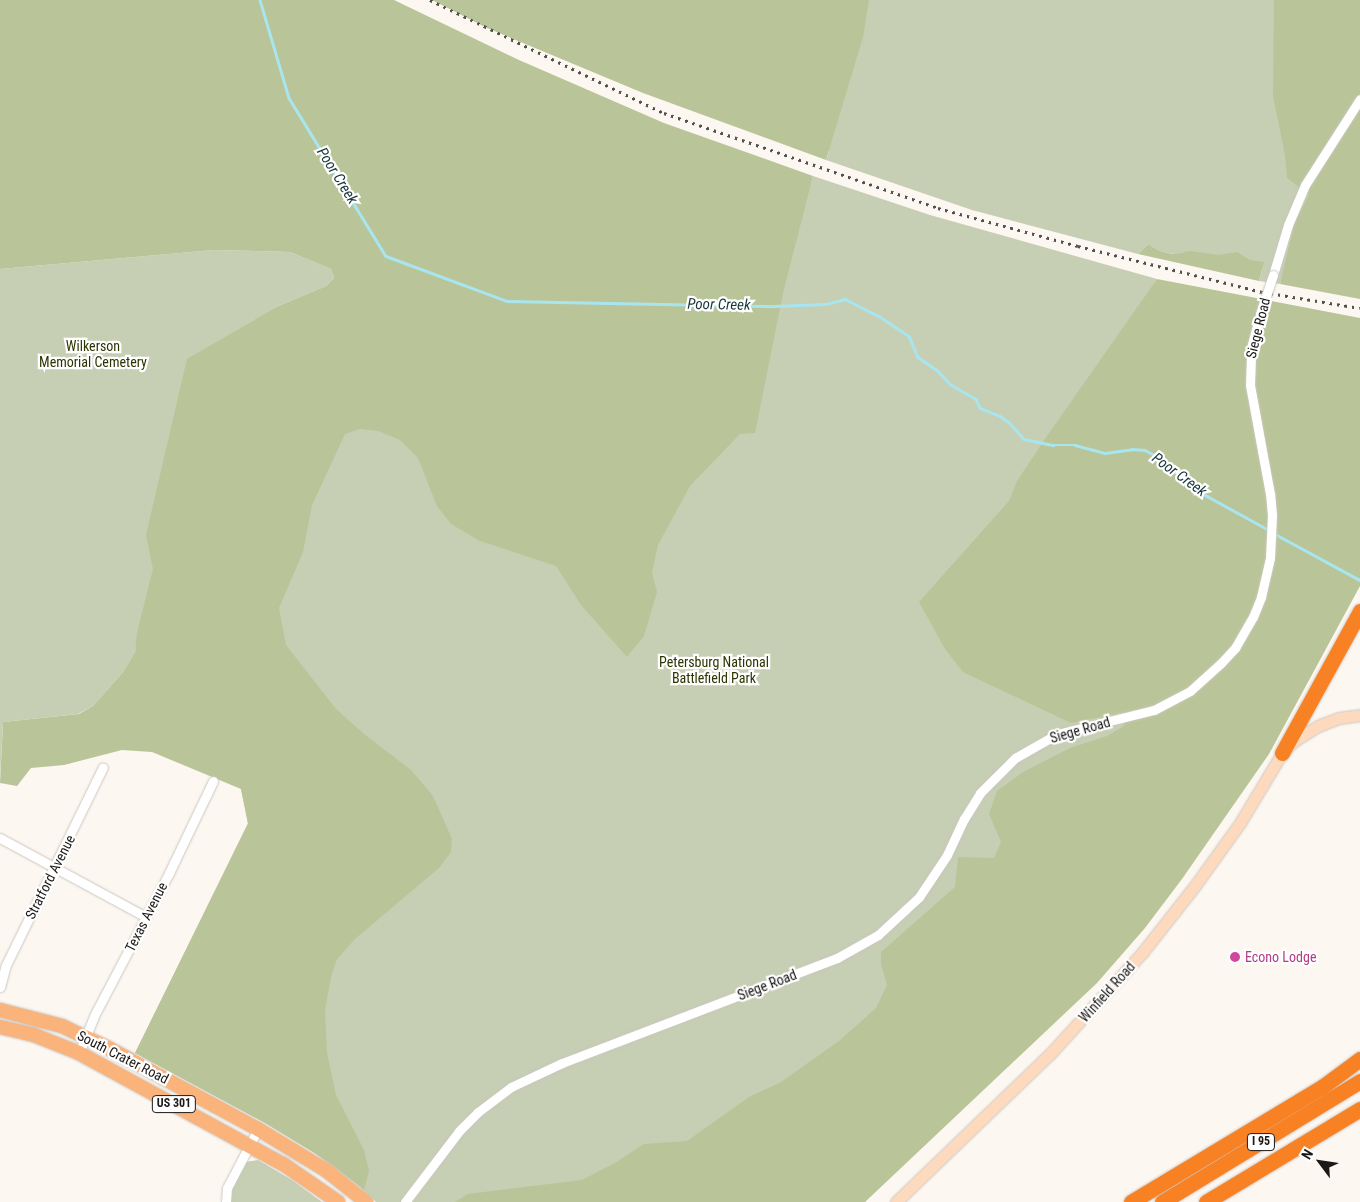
<!DOCTYPE html>
<html>
<head>
<meta charset="utf-8">
<style>
  body { margin:0 }
  #map { position:relative; width:1360px; height:1202px; overflow:hidden; background:#fdf7f1; font-family:"Roboto Condensed",sans-serif }
  div>[style] { position:absolute }
  [style*='--x'] { left:calc(var(--x)*1px); top:calc(var(--y)*1px); width:calc(var(--w)*1px); rotate:calc(var(--a)*1deg) }
  .green>* { inset:0; background:#c6ceb3 }
  .forest>* { inset:0; background:#b9c598 }
  .stream>* { height:2.5px; margin:-1.25px; padding:0 1.25px; transform-origin:1.25px; border-radius:1.25px; background:#a9e5ef }
  .roads { filter:drop-shadow(0 0 1px #ccc7c0) drop-shadow(0 0 1px #ccc7c0) }
  .street>* { height:9px; margin:-4.5px; padding:0 4.5px; transform-origin:4.5px; border-radius:4.5px; background:#fff }
  .secondary>* { height:11px; margin:-5.5px; padding:0 5.5px; transform-origin:5.5px; border-radius:5.5px; background:#fdd9bd }
  .primary>* { height:14px; margin:-7px; padding:0 7px; transform-origin:7px; border-radius:7px; background:#fbb37c }
  .highway>* { height:15px; margin:-7.5px; padding:0 7.5px; transform-origin:7.5px; border-radius:7.5px; background:#f88124 }
  .rail>* { height:2.5px; margin-top:-1.25px; transform-origin:0; background:repeating-linear-gradient(90deg,#53504d 0 2.5px,transparent 0 7.5px) }
  .bridges { filter:drop-shadow(0 0 1px #ccc7c0) drop-shadow(0 0 1px #ccc7c0) }
  .street-bridge>* { height:9px; margin:-4.5px; padding:0 4.5px; transform-origin:4.5px; border-radius:4.5px; background:#fff }
  .dots>* { width:14px; height:14px; translate:-50% -50%; box-sizing:border-box; border:2px solid #fff; border-radius:50% }
  span { translate:-50% -50%; white-space:nowrap; text-align:center; line-height:1.15; -webkit-text-stroke:4.5px #fff; paint-order:stroke }
  .shield-label span { padding:1px 4px; background:#fff; border:1px solid; border-radius:4px; -webkit-text-stroke-width:0 }
  .shield-label { font-size:12px; color:#1b1917; font-weight:700 }
  .street-label { font-size:14px; color:#1b1917 }
  .park-label { font-size:14px; color:#2c3500 }
  .hotel-label { font-size:14px; color:#b23c85 }
  .left { translate:0 -50%; text-align:left }
  .water-label { font-size:15px; color:#17353a; font-style:italic }
  .north { position:absolute; left:1295px; top:1137px; width:50px; height:50px; -webkit-text-stroke:4px #fff; paint-order:stroke; rotate:301deg; font-size:14px; font-weight:700; line-height:20px; text-align:center; color:#1b1917 }
  .north::after { content:''; display:block; margin:auto; width:18px; height:22px; background:#1b1917; clip-path:polygon(50% 0,100% 100%,50% 72%,0 100%) }
</style>
</head>
<body>
<div id="map">
  <div class="green">
    <div style="clip-path:polygon(461px 0,1360px 0,1360px 288px,1283px 274px,1280px 284px,1259px 281px,1262px 270px,1184px 252px,1174px 254px,1160px 251px,1148px 244px,1138px 254px,972px 210px,826px 160px,829px 151px)"></div>
    <div style="clip-path:polygon(813px 176px,930px 215px,1157px 279px,1154px 284px,1360px 328px,865px 1202px,376px 1202px,351px 1179px,316px 1154px,265px 1123px,135px 1053px,248px 823px,241px 789px,138px 634px,135px 652px,123px 672px,93px 706px,78px 714px,3px 722px,0 777px,0 269px,214px 250px,290px 252px,331px 269px,334px 278px,326px 286px,276px 307px,217px 342px,810px 186px)"></div>
    <div style="clip-path:polygon(258px 1160px,292px 1180px,322px 1202px,230px 1202px,227px 1200px,246px 1162px)"></div>
  </div>
  <div class="forest">
    <div style="clip-path:polygon(0 0,394px 0,519px 60px,664px 123px,813px 176px,783px 293px,755px 433px,740px 434px,690px 486px,658px 545px,652px 573px,657px 592px,644px 636px,627px 657px,581px 605px,556px 566px,480px 541px,451px 524px,437px 506px,418px 458px,400px 440px,378px 431px,360px 429px,345px 434px,312px 505px,303px 552px,279px 608px,286px 645px,336px 709px,364px 734px,411px 770px,433px 796px,452px 839px,451px 852px,439px 868px,355px 939px,337px 959px,331px 977px,325px 1010px,327px 1053px,336px 1095px,364px 1150px,369px 1171px,364px 1190px,316px 1154px,265px 1123px,135px 1053px,248px 824px,241px 789px,152px 752px,122px 750px,64px 765px,31px 768px,17px 786px,0 783px,3px 722px,79px 714px,93px 706px,123px 672px,135px 652px,137px 633px,153px 569px,146px 535px,187px 359px,276px 307px,326px 286px,334px 278px,331px 269px,290px 252px,214px 250px,0 269px)"></div>
    <div style="clip-path:polygon(432px 0,869px 0,863px 37px,826px 160px,643px 93px,487px 28px)"></div>
    <div style="clip-path:polygon(1274px 0,1360px 0,1360px 299px,1280px 284px,1295px 221px,1309px 195px,1287px 178px,1285px 155px,1273px 96px)"></div>
    <div style="clip-path:polygon(1148px 244px,1160px 251px,1173px 254px,1190px 251px,1219px 255px,1237px 252px,1250px 260px,1264px 262px,1259px 281px,1138px 254px)"></div>
    <div style="clip-path:polygon(1157px 279px,1360px 318px,1360px 586px,1269px 754px,1182px 879px,1145px 928px,1097px 983px,865px 1202px,455px 1202px,468px 1194px,582px 1180px,615px 1163px,644px 1144px,687px 1141px,749px 1097px,781px 1082px,839px 1041px,876px 1008px,887px 985px,881px 964px,881px 952px,955px 887px,958px 857px,994px 858px,1001px 842px,989px 814px,997px 791px,1023px 772px,1070px 748px,1107px 736px,1124px 726px,1125px 712px,1071px 723px,963px 672px,945px 649px,919px 602px,1009px 501px,1017px 481px,1047px 436px)"></div>
  </div>
  <div class="stream">
    <div style="--x:260;--y:0;--w:102;--a:73.5"></div>
    <div style="--x:289;--y:98;--w:185;--a:58.5"></div>
    <div style="--x:386;--y:256;--w:129;--a:20.4"></div>
    <div style="--x:507;--y:301;--w:267;--a:1.1"></div>
    <div style="--x:774;--y:306;--w:52;--a:-2.2"></div>
    <div style="--x:826;--y:304;--w:20;--a:-15"></div>
    <div style="--x:845;--y:299;--w:38;--a:27"></div>
    <div style="--x:879;--y:316;--w:36;--a:34"></div>
    <div style="--x:909;--y:336;--w:23;--a:67"></div>
    <div style="--x:918;--y:357;--w:24;--a:35"></div>
    <div style="--x:938;--y:371;--w:18;--a:47"></div>
    <div style="--x:950;--y:384;--w:30;--a:30"></div>
    <div style="--x:976;--y:399;--w:10;--a:66"></div>
    <div style="--x:980;--y:408;--w:22;--a:22"></div>
    <div style="--x:1000;--y:416;--w:12;--a:35"></div>
    <div style="--x:1010;--y:423;--w:21;--a:49"></div>
    <div style="--x:1024;--y:439;--w:30;--a:12"></div>
    <div style="--x:1053;--y:445;--w:22;--a:0"></div>
    <div style="--x:1075;--y:445;--w:31;--a:15"></div>
    <div style="--x:1105;--y:453;--w:27;--a:-8"></div>
    <div style="--x:1132;--y:449;--w:13;--a:4"></div>
    <div style="--x:1145;--y:450;--w:15;--a:28"></div>
    <div style="--x:1158;--y:457;--w:41;--a:41.1"></div>
    <div style="--x:1189;--y:484;--w:22;--a:34"></div>
    <div style="--x:1207;--y:496;--w:68;--a:28.8"></div>
    <div style="--x:1277;--y:535;--w:94;--a:28.5"></div>
  </div>
  <div class="roads">
    <div class="street">
      <div style="--x:1273;--y:275;--w:52;--a:-73.3"></div>
      <div style="--x:1288;--y:225;--w:43;--a:-67"></div>
      <div style="--x:1305;--y:185;--w:102;--a:-57.4"></div>
      <div style="--x:0;--y:838;--w:166;--a:28.4"></div>
      <div style="--x:0;--y:987;--w:23;--a:-75"></div>
      <div style="--x:6;--y:965;--w:220;--a:-63.9"></div>
      <div style="--x:79;--y:1053;--w:42;--a:-67.7"></div>
      <div style="--x:95;--y:1014;--w:159;--a:-62.3"></div>
      <div style="--x:169;--y:873;--w:102;--a:-64.4"></div>
      <div style="--x:226;--y:1202;--w:14;--a:-86"></div>
      <div style="--x:227;--y:1188;--w:67;--a:-62.3"></div>
      <div style="--x:405;--y:1202;--w:89;--a:-52.7"></div>
      <div style="--x:459;--y:1131;--w:27;--a:-45"></div>
      <div style="--x:478;--y:1112;--w:41;--a:-37.1"></div>
      <div style="--x:511;--y:1087;--w:56;--a:-25.2"></div>
      <div style="--x:562;--y:1063;--w:294;--a:-20.9"></div>
      <div style="--x:837;--y:958;--w:47;--a:-29.3"></div>
      <div style="--x:878;--y:935;--w:56;--a:-42.8"></div>
      <div style="--x:919;--y:897;--w:50;--a:-56.3"></div>
      <div style="--x:947;--y:855;--w:40;--a:-65"></div>
      <div style="--x:964;--y:819;--w:31;--a:-58"></div>
      <div style="--x:980;--y:793;--w:49;--a:-45"></div>
      <div style="--x:1015;--y:758;--w:48;--a:-29.7"></div>
      <div style="--x:1057;--y:734;--w:100;--a:-13.9"></div>
      <div style="--x:1154;--y:710;--w:41;--a:-27.8"></div>
      <div style="--x:1190;--y:691;--w:42;--a:-42.1"></div>
      <div style="--x:1221;--y:663;--w:21;--a:-47"></div>
      <div style="--x:1235;--y:648;--w:36;--a:-60"></div>
      <div style="--x:1253;--y:617;--w:22;--a:-68"></div>
      <div style="--x:1261;--y:597;--w:40;--a:-77"></div>
      <div style="--x:1270;--y:558;--w:43;--a:-87.3"></div>
      <div style="--x:1272;--y:515;--w:21;--a:-95"></div>
      <div style="--x:1270;--y:494;--w:111;--a:-100.4"></div>
      <div style="--x:1250;--y:385;--w:37;--a:-88"></div>
      <div style="--x:1251;--y:348;--w:35;--a:-75"></div>
    </div>
    <div class="secondary">
      <div style="--x:896;--y:1202;--w:214;--a:-43.9"></div>
      <div style="--x:1050;--y:1054;--w:137;--a:-47.7"></div>
      <div style="--x:1142;--y:953;--w:84;--a:-51.8"></div>
      <div style="--x:1194;--y:887;--w:79;--a:-54.3"></div>
      <div style="--x:1240;--y:823;--w:82;--a:-59"></div>
      <div style="--x:1282;--y:753;--w:17;--a:-45"></div>
      <div style="--x:1294;--y:741;--w:28;--a:-32"></div>
      <div style="--x:1318;--y:726;--w:22;--a:-21"></div>
      <div style="--x:1339;--y:718;--w:21;--a:-8"></div>
    </div>
    <div class="primary">
      <div style="--x:0;--y:1010;--w:64;--a:14.5"></div>
      <div style="--x:62;--y:1026;--w:51;--a:25.6"></div>
      <div style="--x:108;--y:1048;--w:170;--a:28.4"></div>
      <div style="--x:258;--y:1129;--w:81;--a:31.3"></div>
      <div style="--x:327;--y:1171;--w:50;--a:38.5"></div>
      <div style="--x:0;--y:1027;--w:35;--a:13"></div>
      <div style="--x:34;--y:1035;--w:48;--a:21.8"></div>
      <div style="--x:79;--y:1053;--w:232;--a:28.6"></div>
      <div style="--x:283;--y:1164;--w:67;--a:34.6"></div>
    </div>
    <div class="highway">
      <div style="--x:1282;--y:753;--w:162;--a:-61.2"></div>
      <div style="--x:1131;--y:1202;--w:223;--a:-31.1"></div>
      <div style="--x:1322;--y:1087;--w:47;--a:-36.4"></div>
      <div style="--x:1162;--y:1202;--w:232;--a:-31.4"></div>
      <div style="--x:1206;--y:1202;--w:180;--a:-31.1"></div>
    </div>
  </div>
  <div class="rail">
    <div style="--x:430;--y:0;--w:260;--a:25.8"></div>
    <div style="--x:664;--y:113;--w:290;--a:19.1"></div>
    <div style="--x:938;--y:208;--w:145;--a:15.2"></div>
    <div style="--x:1078;--y:246;--w:191;--a:14"></div>
    <div style="--x:1263;--y:292;--w:98;--a:9.4"></div>
  </div>
  <div class="bridges">
    <div class="street-bridge">
      <div style="--x:1260;--y:314;--w:41;--a:-71.6"></div>
    </div>
  </div>
  <div class="dots">
    <div style="left:1235px;top:957px;background:#d1479c"></div>
  </div>
  <div class="shield-label">
    <span style="left:174px;top:1104px">US 301</span>
    <span style="left:1261px;top:1142px">I 95</span>
  </div>
  <div class="street-label">
    <span style="left:1258px;top:328px;rotate:-76deg">Siege Road</span>
    <span style="left:1080px;top:730px;rotate:-16deg">Siege Road</span>
    <span style="left:50px;top:877px;rotate:-63deg">Stratford Avenue</span>
    <span style="left:146px;top:917px;rotate:-63deg">Texas Avenue</span>
    <span style="left:767px;top:985px;rotate:-21deg">Siege Road</span>
    <span style="left:1107px;top:992px;rotate:-48deg">Winfield Road</span>
    <span style="left:123px;top:1057px;rotate:27deg">South Crater Road</span>
  </div>
  <div class="park-label">
    <span style="left:93px;top:354px">Wilkerson<br>Memorial Cemetery</span>
    <span style="left:714px;top:670px">Petersburg National<br>Battlefield Park</span>
  </div>
  <div class="hotel-label">
    <span class="left" style="left:1245px;top:957px">Econo Lodge</span>
  </div>
  <div class="water-label">
    <span style="left:337px;top:176px;rotate:58deg">Poor Creek</span>
    <span style="left:719px;top:305px;rotate:1deg">Poor Creek</span>
    <span style="left:1179px;top:475px;rotate:36deg">Poor Creek</span>
  </div>
  <div class="north">N</div>
</div>
</body>
</html>
